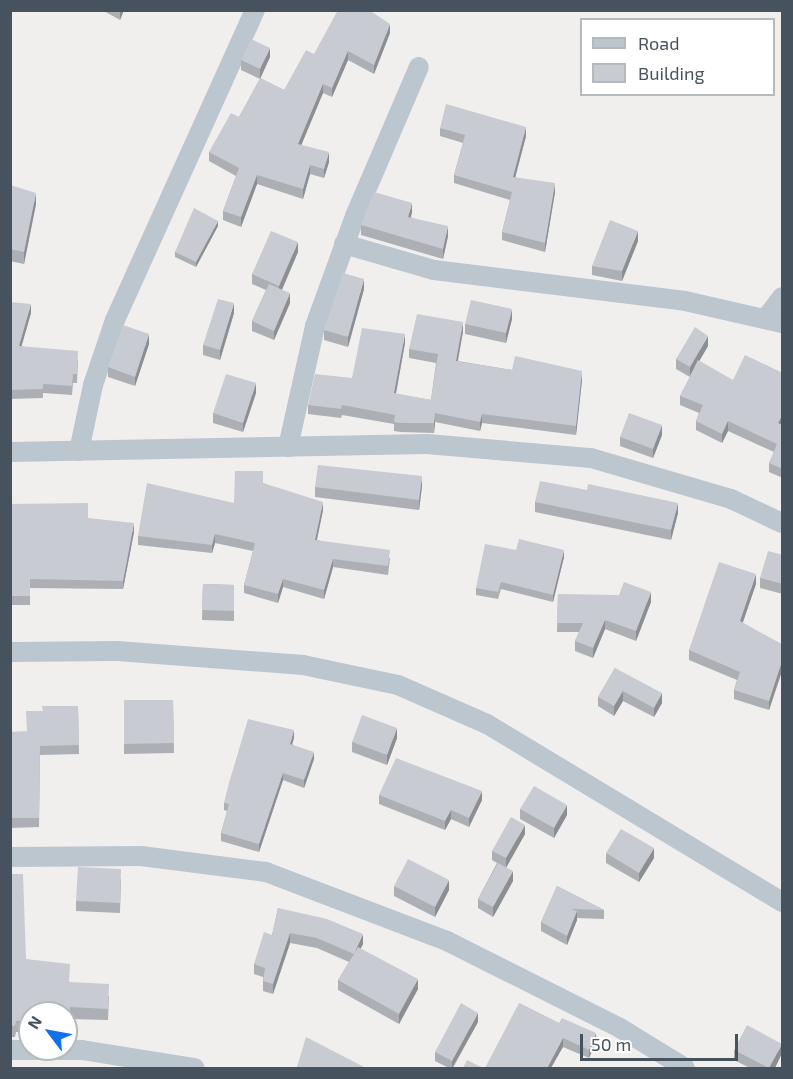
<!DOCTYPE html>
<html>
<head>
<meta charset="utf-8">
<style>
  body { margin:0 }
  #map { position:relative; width:793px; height:1079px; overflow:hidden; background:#f1eeee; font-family:"Exo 2",sans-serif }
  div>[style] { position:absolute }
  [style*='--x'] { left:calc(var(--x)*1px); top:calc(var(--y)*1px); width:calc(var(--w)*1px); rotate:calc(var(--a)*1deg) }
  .minor>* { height:20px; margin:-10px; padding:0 10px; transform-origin:10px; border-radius:10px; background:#bcc6ce }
  .wall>* { inset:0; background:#acafb4 }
  .shaded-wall>* { inset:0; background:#8c8e92 }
  .building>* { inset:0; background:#c8cbd1 }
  span { translate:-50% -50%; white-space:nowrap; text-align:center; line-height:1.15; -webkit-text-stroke:4.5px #fff; paint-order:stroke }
  .frame { position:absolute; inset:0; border:12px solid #46525d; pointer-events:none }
  .legend { position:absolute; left:580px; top:18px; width:195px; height:78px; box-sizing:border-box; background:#fff; border:2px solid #b5babe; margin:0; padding:8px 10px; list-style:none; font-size:18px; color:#46525d }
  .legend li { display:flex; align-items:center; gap:12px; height:30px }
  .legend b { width:30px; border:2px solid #b5babe }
  .north { position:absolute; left:18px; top:1001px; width:60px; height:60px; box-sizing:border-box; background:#fff; border:2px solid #b5babe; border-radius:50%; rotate:302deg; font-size:16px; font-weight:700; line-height:24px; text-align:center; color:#46525d }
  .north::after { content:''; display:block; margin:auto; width:21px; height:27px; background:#1171e8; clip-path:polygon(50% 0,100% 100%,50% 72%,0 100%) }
  .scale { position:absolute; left:580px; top:1034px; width:158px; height:27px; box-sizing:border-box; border:3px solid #46525d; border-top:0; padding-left:8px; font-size:18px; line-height:21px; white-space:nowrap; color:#46525d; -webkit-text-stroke:4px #fff; paint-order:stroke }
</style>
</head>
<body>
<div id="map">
  <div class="minor">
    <div style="--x:344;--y:244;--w:94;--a:16.1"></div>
    <div style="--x:434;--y:270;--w:253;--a:7"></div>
    <div style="--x:685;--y:301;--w:99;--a:12.8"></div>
    <div style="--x:767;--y:317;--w:25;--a:-53"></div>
    <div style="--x:288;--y:447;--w:124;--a:-77.4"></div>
    <div style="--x:315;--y:326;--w:117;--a:-70"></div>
    <div style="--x:355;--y:216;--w:162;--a:-66.8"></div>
    <div style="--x:79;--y:451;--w:67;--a:-78"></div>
    <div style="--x:93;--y:385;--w:69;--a:-71.3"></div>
    <div style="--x:115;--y:320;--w:340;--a:-65.7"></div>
    <div style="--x:10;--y:452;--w:417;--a:-1.1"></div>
    <div style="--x:427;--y:444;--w:165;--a:4.9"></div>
    <div style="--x:591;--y:458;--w:146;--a:16.3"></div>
    <div style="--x:731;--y:499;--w:56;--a:25.2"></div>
    <div style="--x:10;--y:652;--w:107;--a:-0.5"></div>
    <div style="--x:117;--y:651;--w:187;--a:4.3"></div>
    <div style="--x:303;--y:665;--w:97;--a:11.9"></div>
    <div style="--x:398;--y:685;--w:97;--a:23.7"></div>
    <div style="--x:487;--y:724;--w:345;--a:31.1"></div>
    <div style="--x:10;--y:857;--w:131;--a:-0.4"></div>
    <div style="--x:141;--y:856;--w:126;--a:7.3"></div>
    <div style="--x:266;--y:872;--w:194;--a:20.9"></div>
    <div style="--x:447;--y:941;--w:194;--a:26.7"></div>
    <div style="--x:620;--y:1028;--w:76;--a:31.6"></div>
    <div style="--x:10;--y:1050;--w:72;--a:0"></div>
    <div style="--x:82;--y:1050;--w:114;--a:9.1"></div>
  </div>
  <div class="wall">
    <div style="clip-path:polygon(102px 10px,124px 10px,120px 20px)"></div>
    <div style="clip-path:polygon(390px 33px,374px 74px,348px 60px,332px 97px,323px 93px,301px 145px,329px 162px,324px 178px,310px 174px,303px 199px,257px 184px,241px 227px,223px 220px,223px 211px,236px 176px,209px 161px,209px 152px,239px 117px,260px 79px,241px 70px,241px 60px,270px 57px,260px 78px,284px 90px,314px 54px)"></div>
    <div style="clip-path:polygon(440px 128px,526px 136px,515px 177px,555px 192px,545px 252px,502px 240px,502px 232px,510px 200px,454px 183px,454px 175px,463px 143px,440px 136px)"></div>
    <div style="clip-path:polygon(10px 185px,36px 204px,24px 264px,10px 261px)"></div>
    <div style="clip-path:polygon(412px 212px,411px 217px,448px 236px,443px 259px,361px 235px,361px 225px)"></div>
    <div style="clip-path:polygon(218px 226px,196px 267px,175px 257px,175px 252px)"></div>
    <div style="clip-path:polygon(638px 241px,622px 281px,592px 275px,592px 266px)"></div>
    <div style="clip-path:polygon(298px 252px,282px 290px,290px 303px,274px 340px,252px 331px,252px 321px,266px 290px,252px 284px,252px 274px)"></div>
    <div style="clip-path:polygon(364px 289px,348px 347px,324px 340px,324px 330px)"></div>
    <div style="clip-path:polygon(10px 302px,31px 313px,21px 346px,78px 360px,77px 383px,73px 383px,72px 395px,43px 393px,43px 398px,10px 399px)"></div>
    <div style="clip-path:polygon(234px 313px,220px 360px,203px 355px,203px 345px)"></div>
    <div style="clip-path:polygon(512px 319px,506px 343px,465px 334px,465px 324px)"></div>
    <div style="clip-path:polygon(463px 331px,458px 361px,512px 370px,582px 380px,576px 435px,482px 423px,480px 431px,435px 422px,434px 433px,401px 432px,394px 431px,394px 424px,342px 415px,341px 418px,308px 414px,308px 405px,352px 378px,405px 343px,396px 394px,431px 400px,436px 363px,409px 358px,409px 349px)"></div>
    <div style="clip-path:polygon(149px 344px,135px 386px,108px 377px,108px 367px)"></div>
    <div style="clip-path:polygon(708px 346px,699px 361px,783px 425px,783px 478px,769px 472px,769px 463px,774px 452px,728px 431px,722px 443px,696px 430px,696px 421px,699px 413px,680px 405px,680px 396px,690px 377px,676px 369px,676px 359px)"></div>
    <div style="clip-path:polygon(256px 393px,243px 432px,213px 423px,213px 413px)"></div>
    <div style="clip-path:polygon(662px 435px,653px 458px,620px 446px,620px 437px)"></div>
    <div style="clip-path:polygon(263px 483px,323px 510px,317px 540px,390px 558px,388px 575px,333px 567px,324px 599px,283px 587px,278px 603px,244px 593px,244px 585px,253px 551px,215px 543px,212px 553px,138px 545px,138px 536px,234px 503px)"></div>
    <div style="clip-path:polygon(422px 486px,419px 510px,315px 497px,315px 487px)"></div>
    <div style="clip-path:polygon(587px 490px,678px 513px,671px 540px,535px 512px,535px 502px)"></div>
    <div style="clip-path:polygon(10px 504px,88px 518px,134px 532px,123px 589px,30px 588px,30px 605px,10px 605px)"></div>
    <div style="clip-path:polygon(516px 550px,564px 557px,553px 602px,501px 589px,498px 599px,476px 595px,476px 588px)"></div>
    <div style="clip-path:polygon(783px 555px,783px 594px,760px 588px,760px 578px)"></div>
    <div style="clip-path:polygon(203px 584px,234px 585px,234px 621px,202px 620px)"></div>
    <div style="clip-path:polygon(756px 584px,742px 623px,783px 645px,783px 668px,769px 710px,734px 699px,734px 690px,737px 680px,689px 660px,689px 650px)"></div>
    <div style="clip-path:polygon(558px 594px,651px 602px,636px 641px,605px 629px,593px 658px,575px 651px,575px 641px,579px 632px,557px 632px)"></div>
    <div style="clip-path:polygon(615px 668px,662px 703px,654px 717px,623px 701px,614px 716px,598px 706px,598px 697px)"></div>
    <div style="clip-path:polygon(124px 700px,173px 700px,174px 753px,124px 754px)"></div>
    <div style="clip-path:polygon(78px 706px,79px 754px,40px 755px,39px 827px,10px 828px,10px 732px,27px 732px,43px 711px)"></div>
    <div style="clip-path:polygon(294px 738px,292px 744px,314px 759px,304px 788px,283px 780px,259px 852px,221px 841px,221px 833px,227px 811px,224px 810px,224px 803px)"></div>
    <div style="clip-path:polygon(397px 738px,387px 765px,352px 752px,352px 742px)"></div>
    <div style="clip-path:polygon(379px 795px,482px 800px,469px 827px,451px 819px,445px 830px,379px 804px)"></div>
    <div style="clip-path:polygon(520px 809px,567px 815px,554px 838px,520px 819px)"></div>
    <div style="clip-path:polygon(525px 834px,506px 867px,513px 881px,493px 917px,478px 908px,478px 899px,497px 863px,492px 860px,492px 851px)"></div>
    <div style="clip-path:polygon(606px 853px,654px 858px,639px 882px,606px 863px)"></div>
    <div style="clip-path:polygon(10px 874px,26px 959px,70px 982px,109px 996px,108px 1020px,70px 1019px,70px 1031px,66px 1032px,66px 1013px,30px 1013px,30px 1032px,16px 1032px,15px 1037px,10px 1037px)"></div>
    <div style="clip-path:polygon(121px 879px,120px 913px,76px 911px,76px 901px)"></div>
    <div style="clip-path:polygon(394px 886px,449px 890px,435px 917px,394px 896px)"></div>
    <div style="clip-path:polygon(557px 886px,604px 910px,604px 919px,577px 918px,577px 920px,567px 945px,541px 931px,541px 922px)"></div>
    <div style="clip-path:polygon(278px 908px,363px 944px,360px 949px,418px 989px,399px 1024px,338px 990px,338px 980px,349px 962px,317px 948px,290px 943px,273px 994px,263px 991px,263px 977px,254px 974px,254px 964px,272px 935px)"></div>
    <div style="clip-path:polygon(519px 1003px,596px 1042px,589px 1058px,563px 1047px)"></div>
    <div style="clip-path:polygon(478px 1022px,453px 1068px,449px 1068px,435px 1061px,435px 1052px)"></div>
    <div style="clip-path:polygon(734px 1050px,782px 1053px,775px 1068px,750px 1068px,734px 1060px)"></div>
  </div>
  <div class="shaded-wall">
    <div style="clip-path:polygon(120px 10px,124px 10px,120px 20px)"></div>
    <div style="clip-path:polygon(390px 24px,390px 33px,374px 74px,374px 65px)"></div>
    <div style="clip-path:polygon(270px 48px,270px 57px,260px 79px,260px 69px)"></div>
    <div style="clip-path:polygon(348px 51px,348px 60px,332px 97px,332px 88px)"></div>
    <div style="clip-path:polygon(323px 84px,323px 93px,298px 153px,298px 144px)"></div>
    <div style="clip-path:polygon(526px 127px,526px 136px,513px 186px,513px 177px)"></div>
    <div style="clip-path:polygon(329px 152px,329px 162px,324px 178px,324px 169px)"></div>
    <div style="clip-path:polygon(310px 165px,310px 174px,303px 199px,303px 189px)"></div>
    <div style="clip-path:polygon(257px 175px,257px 184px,241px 227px,241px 217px)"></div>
    <div style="clip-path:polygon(555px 183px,555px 192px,545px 252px,545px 243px)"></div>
    <div style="clip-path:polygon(36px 193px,36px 204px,24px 264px,24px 252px)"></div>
    <div style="clip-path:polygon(412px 203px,412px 212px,408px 226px,408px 217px)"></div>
    <div style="clip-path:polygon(218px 221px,218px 226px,196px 267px,196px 262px)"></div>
    <div style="clip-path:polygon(448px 226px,448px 236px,443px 259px,443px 249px)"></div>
    <div style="clip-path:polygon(638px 231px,638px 241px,622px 281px,622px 271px)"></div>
    <div style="clip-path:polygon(298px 242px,298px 252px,279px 296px,279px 286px)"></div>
    <div style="clip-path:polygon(364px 279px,364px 289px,348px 347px,348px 337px)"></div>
    <div style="clip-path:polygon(290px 293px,290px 303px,274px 340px,274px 331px)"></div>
    <div style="clip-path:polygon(234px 303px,234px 313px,220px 360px,220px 350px)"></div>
    <div style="clip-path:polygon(31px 304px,31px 313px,19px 355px,19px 346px)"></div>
    <div style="clip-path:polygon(512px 309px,512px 319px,506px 343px,506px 333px)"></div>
    <div style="clip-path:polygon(463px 322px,463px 331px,456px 370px,456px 361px)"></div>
    <div style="clip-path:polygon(149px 334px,149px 344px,135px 386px,135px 377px)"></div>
    <div style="clip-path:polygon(405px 334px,405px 343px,394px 403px,394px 393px)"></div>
    <div style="clip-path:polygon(708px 336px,708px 346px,690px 377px,690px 367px)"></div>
    <div style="clip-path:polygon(582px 371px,582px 380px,576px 435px,576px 426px)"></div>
    <div style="clip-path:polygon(256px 383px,256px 393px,243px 432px,243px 423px)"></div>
    <div style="clip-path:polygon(435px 413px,435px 422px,434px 433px,434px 423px)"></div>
    <div style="clip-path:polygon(783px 413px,783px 423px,778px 432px,778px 423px)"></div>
    <div style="clip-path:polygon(482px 414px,482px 423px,480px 431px,480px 422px)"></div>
    <div style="clip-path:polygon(728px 421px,728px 431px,722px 443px,722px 434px)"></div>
    <div style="clip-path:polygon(662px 425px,662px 435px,653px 458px,653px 449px)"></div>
    <div style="clip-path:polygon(422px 476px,422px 486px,419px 510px,419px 500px)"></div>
    <div style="clip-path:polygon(323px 502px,323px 510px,315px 548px,315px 540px)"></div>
    <div style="clip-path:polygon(678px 503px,678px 513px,671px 540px,671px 530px)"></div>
    <div style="clip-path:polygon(134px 523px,134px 532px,123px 589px,123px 581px)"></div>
    <div style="clip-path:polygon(215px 534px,215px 543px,212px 553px,212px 545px)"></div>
    <div style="clip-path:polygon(564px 550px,564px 557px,553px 602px,553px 595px)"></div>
    <div style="clip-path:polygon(333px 559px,333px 567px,324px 599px,324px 590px)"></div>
    <div style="clip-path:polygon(756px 574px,756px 584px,740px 631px,740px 621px)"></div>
    <div style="clip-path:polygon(283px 579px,283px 587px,278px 603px,278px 594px)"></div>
    <div style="clip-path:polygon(651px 592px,651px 602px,636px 641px,636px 631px)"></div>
    <div style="clip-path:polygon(605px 620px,605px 629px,593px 658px,593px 648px)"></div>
    <div style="clip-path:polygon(783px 658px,783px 668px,769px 710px,769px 701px)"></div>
    <div style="clip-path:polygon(623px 691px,623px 701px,614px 716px,614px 706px)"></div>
    <div style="clip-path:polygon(662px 693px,662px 703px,654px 717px,654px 708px)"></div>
    <div style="clip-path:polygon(397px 728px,397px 738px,387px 765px,387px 755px)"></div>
    <div style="clip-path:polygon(294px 730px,294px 738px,290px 751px,290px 744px)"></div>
    <div style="clip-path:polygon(314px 752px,314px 759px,304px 788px,304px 780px)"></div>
    <div style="clip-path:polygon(283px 773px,283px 780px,259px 852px,259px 844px)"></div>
    <div style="clip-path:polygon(482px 791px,482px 800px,469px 827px,469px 818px)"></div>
    <div style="clip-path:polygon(567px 805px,567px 815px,554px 838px,554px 828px)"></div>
    <div style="clip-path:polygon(451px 810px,451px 819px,445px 830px,445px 821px)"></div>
    <div style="clip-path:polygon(525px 825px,525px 834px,506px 868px,506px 858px)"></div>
    <div style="clip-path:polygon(654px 848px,654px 858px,639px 882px,639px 873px)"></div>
    <div style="clip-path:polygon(513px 871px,513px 881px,493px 917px,493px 907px)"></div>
    <div style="clip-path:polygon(449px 880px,449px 890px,435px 917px,435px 907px)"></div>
    <div style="clip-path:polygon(577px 911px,577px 920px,567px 945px,567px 936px)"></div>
    <div style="clip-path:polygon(290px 933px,290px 943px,273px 994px,273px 984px)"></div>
    <div style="clip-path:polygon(363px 934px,363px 944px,354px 963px,354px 954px)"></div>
    <div style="clip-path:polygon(418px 979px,418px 989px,399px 1024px,399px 1014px)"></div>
    <div style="clip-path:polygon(478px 1013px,478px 1022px,452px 1068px,452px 1061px)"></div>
    <div style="clip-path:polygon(596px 1033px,596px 1042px,589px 1058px,589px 1050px)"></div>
    <div style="clip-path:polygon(563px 1038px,563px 1047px,551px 1068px,547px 1068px)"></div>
    <div style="clip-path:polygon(782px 1044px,782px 1053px,775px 1068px,769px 1068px)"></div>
  </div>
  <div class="building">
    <div style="clip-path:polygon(338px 10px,369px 10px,390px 24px,374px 65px,348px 51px,332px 88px,323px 84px,298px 144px,329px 152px,324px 169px,310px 165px,303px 189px,257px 175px,241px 217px,223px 211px,239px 168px,209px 152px,231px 113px,239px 117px,260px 78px,284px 90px,306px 50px,314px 54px)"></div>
    <div style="clip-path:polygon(251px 39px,270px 48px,260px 69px,241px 60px)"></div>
    <div style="clip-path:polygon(446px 104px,526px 127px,513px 177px,555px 183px,545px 243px,502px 232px,512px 192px,454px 175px,465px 135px,440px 128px)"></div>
    <div style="clip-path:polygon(10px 185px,36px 193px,24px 252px,10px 249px)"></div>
    <div style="clip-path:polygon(374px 192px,412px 203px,408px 217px,448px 226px,443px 249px,361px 225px)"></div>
    <div style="clip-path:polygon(194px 208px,218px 221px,196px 262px,175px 252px)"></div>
    <div style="clip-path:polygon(610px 220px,638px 231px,622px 271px,592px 266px)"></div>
    <div style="clip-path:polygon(271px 231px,298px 242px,279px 286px,252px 274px)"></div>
    <div style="clip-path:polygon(343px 273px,364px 279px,348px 337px,324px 330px)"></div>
    <div style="clip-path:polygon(269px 284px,290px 293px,274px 331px,252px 321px)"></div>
    <div style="clip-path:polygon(218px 299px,234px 303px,220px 350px,203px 345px)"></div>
    <div style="clip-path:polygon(471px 300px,512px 309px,506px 333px,465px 324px)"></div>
    <div style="clip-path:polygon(10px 302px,31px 304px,19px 346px,78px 351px,77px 374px,73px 374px,72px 386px,43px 384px,43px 389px,10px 390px)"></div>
    <div style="clip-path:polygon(417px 314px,463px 322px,456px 361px,512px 370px,515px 356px,582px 371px,576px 426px,482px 414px,480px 422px,435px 413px,434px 423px,401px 423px,394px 422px,395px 415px,342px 405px,341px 409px,308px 405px,315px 374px,352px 378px,362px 328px,405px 334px,394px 393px,431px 400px,438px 354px,409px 349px)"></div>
    <div style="clip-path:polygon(123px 325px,149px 334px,135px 377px,108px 367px)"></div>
    <div style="clip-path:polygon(695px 327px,708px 336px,690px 367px,676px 359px)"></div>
    <div style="clip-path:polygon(745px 355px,783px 373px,783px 413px,778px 423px,783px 425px,783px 469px,769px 463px,777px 444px,728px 421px,722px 434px,696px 421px,703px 405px,680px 396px,698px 360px,733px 380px)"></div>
    <div style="clip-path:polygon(226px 374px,256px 383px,243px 423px,213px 413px)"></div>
    <div style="clip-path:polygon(629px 413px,662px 425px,653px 449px,620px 437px)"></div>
    <div style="clip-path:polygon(318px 465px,422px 476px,419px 500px,315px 487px)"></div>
    <div style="clip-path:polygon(235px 471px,263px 471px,263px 483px,323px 502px,315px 540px,390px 550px,388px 566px,333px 559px,324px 590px,283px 579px,278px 594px,244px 585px,255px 543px,215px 534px,212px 545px,138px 536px,147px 483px,234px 503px)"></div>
    <div style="clip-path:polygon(540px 481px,587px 490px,588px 484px,678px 503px,671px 530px,535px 502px)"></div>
    <div style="clip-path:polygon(88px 503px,88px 518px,134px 523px,123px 581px,30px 579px,30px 596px,10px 596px,10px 504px)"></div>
    <div style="clip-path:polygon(519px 539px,564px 550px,553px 595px,501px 582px,498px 592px,476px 588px,485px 544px,516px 550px)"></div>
    <div style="clip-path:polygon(768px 551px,783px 555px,783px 584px,760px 578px)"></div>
    <div style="clip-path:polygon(719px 562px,756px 574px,740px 621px,783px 645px,783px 658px,769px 701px,734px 690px,740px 672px,689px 650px)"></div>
    <div style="clip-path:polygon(624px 582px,651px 592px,636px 631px,605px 620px,593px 648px,575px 641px,583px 623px,557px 623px,558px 594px,619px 595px)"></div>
    <div style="clip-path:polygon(203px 584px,234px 585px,234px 611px,202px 610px)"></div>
    <div style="clip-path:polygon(615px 668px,662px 693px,654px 708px,623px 691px,614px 706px,598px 697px)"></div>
    <div style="clip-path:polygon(124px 700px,173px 700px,174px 743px,124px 744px)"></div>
    <div style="clip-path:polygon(42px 706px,78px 706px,79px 745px,40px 746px,39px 818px,10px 818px,10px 732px,27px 731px,26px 711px,43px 711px)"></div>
    <div style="clip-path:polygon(362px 715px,397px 728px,387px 755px,352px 742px)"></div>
    <div style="clip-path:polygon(248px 719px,294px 730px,290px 744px,314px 752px,304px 780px,283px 773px,259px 844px,221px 833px,229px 804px,224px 803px,229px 783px)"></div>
    <div style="clip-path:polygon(396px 758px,482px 791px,469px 818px,451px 810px,445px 821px,379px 795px)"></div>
    <div style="clip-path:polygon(534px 786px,567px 805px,554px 828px,520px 809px)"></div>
    <div style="clip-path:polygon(511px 817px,525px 825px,506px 858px,492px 851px)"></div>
    <div style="clip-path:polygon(621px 829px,654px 848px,639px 873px,606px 853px)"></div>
    <div style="clip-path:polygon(408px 859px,449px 880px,435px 907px,394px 886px)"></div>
    <div style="clip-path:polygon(498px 863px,513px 871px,493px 907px,478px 899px)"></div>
    <div style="clip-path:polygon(78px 867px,121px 869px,120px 903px,76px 901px)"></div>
    <div style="clip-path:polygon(10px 874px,23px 874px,26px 959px,70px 964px,69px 982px,109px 984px,108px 1009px,70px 1007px,70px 1020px,66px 1020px,66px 1013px,30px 1013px,30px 1021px,16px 1021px,15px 1026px,10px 1025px)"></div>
    <div style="clip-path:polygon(557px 886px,604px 910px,571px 909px,577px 911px,567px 936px,541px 922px)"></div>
    <div style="clip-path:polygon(278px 908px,327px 919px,363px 934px,354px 954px,358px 947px,418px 979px,399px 1014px,338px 980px,354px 954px,317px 938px,290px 933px,273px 984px,263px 981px,265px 968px,254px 964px,264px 932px,272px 935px)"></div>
    <div style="clip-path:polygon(461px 1003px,478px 1013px,452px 1061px,435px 1052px)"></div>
    <div style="clip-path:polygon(519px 1003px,559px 1023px,562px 1018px,596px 1033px,589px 1050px,563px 1038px,547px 1068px,485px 1068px)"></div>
    <div style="clip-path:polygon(747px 1025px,782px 1044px,769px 1068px,734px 1050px)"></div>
    <div style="clip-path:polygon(306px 1037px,366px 1068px,301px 1068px,297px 1067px)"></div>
    <div style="clip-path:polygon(467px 1060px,483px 1068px,463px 1068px)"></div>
  </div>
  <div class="frame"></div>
  <ul class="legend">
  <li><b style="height:8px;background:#bcc6ce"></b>Road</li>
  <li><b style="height:16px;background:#c8cbd1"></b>Building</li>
  </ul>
  <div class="north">N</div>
  <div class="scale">50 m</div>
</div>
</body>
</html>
